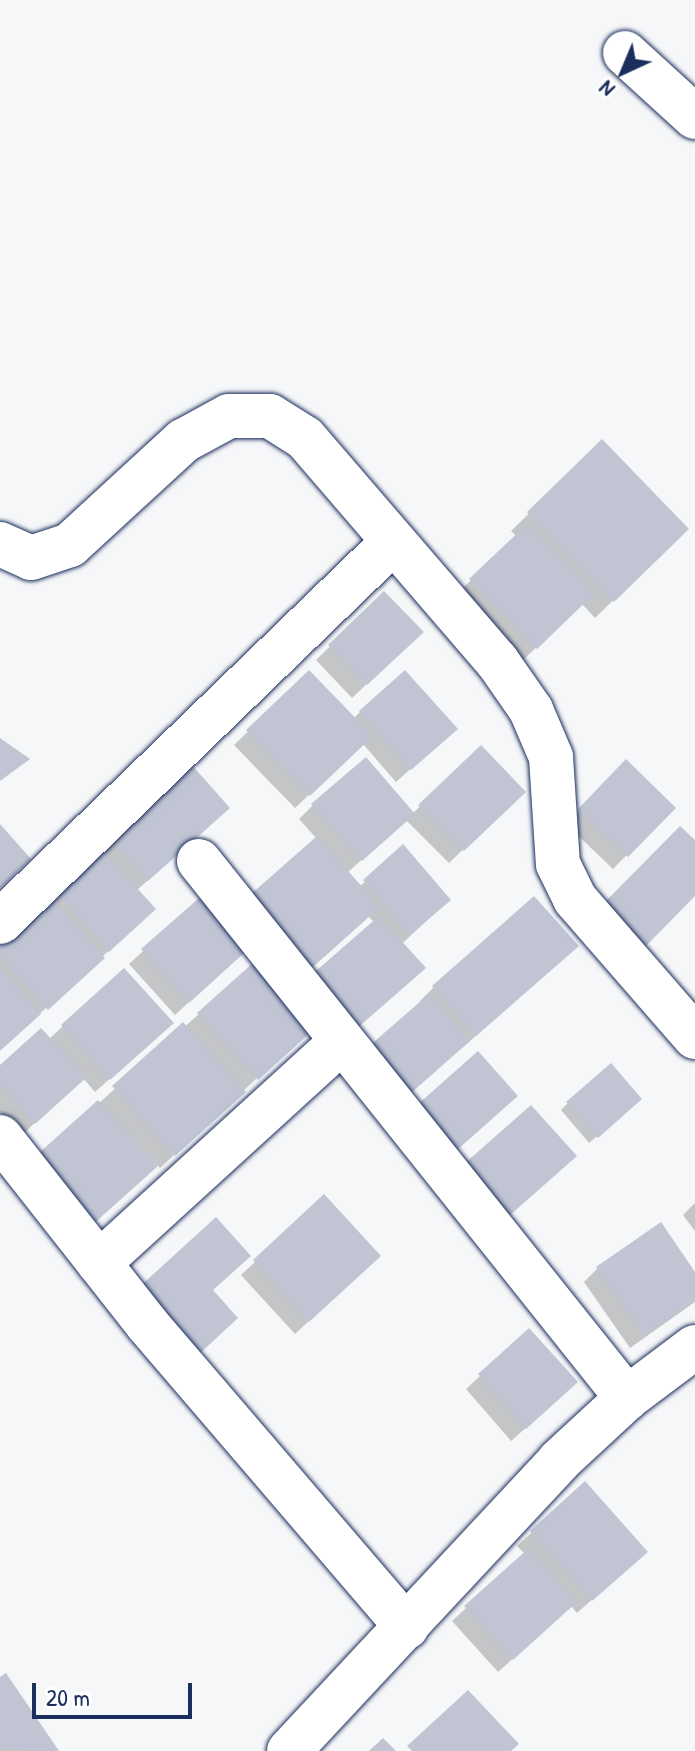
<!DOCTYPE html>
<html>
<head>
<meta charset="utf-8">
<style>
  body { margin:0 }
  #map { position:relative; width:695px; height:1751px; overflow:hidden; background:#f6f7f9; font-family:"Patrick Hand",sans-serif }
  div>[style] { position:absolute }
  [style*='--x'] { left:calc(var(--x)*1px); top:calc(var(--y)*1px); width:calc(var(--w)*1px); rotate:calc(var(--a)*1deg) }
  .shadow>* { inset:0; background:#0003 }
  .building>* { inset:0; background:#c0c4d3 }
  .roads { filter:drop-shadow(0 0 2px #1b2f5e) drop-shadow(0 0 2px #1b2f5e) }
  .street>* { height:44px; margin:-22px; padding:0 22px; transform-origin:22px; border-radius:22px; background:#fff }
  span { translate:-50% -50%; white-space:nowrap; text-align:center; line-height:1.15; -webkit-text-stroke:7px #fff; paint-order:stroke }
  .north { position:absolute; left:583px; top:32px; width:80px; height:80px; -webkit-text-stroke:6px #fff; paint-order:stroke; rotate:224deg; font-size:22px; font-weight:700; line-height:32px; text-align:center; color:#1b2f5e }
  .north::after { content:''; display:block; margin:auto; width:28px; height:36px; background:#1b2f5e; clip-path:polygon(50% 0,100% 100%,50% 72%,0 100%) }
  .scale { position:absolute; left:32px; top:1683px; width:160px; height:36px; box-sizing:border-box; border:4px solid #1b2f5e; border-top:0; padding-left:10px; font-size:24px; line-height:28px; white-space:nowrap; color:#1b2f5e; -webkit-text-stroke:6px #fff; paint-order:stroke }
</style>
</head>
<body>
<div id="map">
  <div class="shadow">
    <div style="clip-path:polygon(602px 442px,686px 529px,595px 618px,582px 604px,522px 661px,457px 594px,516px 536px,511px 531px)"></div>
    <div style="clip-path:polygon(384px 594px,421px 632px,352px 698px,316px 660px)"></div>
    <div style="clip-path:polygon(309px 673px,353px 719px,360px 712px,441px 742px,396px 782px,363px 744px,295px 808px,234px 745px)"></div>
    <div style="clip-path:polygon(evenodd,481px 748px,523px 792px,449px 863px,406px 820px,347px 873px,359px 887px,403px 847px,435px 913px,160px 1168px,99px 1103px,263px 957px,252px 944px,175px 1015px,129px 964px,206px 894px,229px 919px,317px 839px,299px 819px,313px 805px,412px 814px,481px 748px,368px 916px,374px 922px,295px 994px,288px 987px,368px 916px)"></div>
    <div style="clip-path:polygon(612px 776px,673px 808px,613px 869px,566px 824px)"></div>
    <div style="clip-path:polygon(214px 821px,136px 891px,139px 923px,0 1050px,0 945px,88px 843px)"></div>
    <div style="clip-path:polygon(562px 960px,462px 1048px,420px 1001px,434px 987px)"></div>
    <div style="clip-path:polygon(124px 970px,158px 1036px,95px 1092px,83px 1078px,21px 1136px,0 1112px,0 1067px,49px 1039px)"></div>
    <div style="clip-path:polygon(568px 1103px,633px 1106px,589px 1143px,561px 1110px)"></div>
    <div style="clip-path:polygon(324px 1197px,365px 1269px,295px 1334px,241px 1275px)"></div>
    <div style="clip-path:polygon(695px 1203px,695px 1231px,683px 1215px)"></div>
    <div style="clip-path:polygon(597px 1269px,695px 1276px,695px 1302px,630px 1348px,584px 1282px)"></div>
    <div style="clip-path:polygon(529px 1331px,562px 1396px,511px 1441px,466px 1389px)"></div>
    <div style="clip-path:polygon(585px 1484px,631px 1565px,577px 1613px,571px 1606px,498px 1672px,452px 1621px,525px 1554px,517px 1546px)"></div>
    <div style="clip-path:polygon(5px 1676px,56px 1751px,0 1751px,0 1679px)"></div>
  </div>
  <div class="building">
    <div style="clip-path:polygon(602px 439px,689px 529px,614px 602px,527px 512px)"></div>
    <div style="clip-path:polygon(527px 524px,595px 593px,537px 649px,469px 579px)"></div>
    <div style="clip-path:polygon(384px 591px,424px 632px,367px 685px,328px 645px)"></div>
    <div style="clip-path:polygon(309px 670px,373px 736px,310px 796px,246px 730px)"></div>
    <div style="clip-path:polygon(405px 670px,458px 729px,411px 770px,359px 711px)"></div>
    <div style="clip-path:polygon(0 738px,30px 759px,0 781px)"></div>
    <div style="clip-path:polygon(481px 745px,526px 792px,464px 851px,418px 805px)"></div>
    <div style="clip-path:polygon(183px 755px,230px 808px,148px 881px,100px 828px)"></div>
    <div style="clip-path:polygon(366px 757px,415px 814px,362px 861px,311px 804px)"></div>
    <div style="clip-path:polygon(626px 759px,676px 808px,628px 857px,578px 809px)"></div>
    <div style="clip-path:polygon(0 824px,31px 859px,0 888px)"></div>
    <div style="clip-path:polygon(680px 826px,695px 840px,695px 896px,643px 949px,600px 907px)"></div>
    <div style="clip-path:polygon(317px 836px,380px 907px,304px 975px,241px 903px)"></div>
    <div style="clip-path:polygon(403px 844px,451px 900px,410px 935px,363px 880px)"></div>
    <div style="clip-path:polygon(99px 846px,156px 909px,109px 952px,53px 888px)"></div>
    <div style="clip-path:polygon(207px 891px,254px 944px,189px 1003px,141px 949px)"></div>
    <div style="clip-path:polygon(534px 896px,579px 946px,476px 1036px,432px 986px)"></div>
    <div style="clip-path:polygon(51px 897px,105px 958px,48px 1010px,0 955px,0 943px)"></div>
    <div style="clip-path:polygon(379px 916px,426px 968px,355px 1030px,309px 977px)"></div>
    <div style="clip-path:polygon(262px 955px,322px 1022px,258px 1080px,197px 1013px)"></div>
    <div style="clip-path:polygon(0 968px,41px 1014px,0 1051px)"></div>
    <div style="clip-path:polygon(124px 968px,174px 1023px,110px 1080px,61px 1025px)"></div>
    <div style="clip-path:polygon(429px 994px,470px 1041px,402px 1101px,360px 1054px)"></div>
    <div style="clip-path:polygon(183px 1022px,246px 1092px,175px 1156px,112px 1086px)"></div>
    <div style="clip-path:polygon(41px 1028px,87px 1077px,35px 1124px,0 1084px,0 1065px)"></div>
    <div style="clip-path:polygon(478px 1051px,518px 1096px,457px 1150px,417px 1105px)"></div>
    <div style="clip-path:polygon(611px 1063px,642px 1099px,598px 1138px,566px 1102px)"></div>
    <div style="clip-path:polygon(98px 1100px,158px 1166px,90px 1227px,30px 1161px)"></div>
    <div style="clip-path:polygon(531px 1105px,577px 1156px,509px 1216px,464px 1164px)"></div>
    <div style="clip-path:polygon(324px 1194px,381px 1256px,309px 1322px,253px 1260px)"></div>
    <div style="clip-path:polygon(216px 1217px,251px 1256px,213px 1290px,238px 1318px,197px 1356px,136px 1290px)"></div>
    <div style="clip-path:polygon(661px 1222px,695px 1272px,695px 1301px,644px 1335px,596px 1267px)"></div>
    <div style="clip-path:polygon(529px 1328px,578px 1382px,526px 1429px,478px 1374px)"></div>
    <div style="clip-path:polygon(585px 1481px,648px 1552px,592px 1601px,530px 1531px)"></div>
    <div style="clip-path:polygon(529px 1548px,577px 1602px,513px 1660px,464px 1606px)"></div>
    <div style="clip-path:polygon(6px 1673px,59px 1751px,0 1749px,0 1677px)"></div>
    <div style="clip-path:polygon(468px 1690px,519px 1744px,511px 1751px,412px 1751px,407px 1746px)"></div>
    <div style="clip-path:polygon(383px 1738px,396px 1751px,369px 1751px)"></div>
  </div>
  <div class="roads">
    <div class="street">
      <div style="--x:625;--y:53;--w:95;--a:42.4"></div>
      <div style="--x:0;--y:544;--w:34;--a:24"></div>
      <div style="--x:31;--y:558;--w:41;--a:-18.4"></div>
      <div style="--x:70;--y:545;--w:154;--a:-42.6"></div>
      <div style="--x:183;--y:441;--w:52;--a:-28.5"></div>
      <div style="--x:229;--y:416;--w:41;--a:0"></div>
      <div style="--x:270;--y:416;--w:41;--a:32.2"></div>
      <div style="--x:305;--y:438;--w:294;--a:49.3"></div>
      <div style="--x:497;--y:661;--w:60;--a:55.2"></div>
      <div style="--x:531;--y:710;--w:51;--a:66.9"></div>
      <div style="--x:551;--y:757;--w:107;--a:86.3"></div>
      <div style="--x:558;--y:864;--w:39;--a:64"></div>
      <div style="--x:575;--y:899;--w:183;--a:49"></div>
      <div style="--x:199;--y:861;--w:687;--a:51.44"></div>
      <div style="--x:0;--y:922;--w:547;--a:-44.04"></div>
      <div style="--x:0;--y:1137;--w:238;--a:51.8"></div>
      <div style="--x:147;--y:1324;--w:399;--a:49.4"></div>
      <div style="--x:99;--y:1263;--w:328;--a:-42.4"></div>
      <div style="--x:289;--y:1751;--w:396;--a:-47"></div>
      <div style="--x:559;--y:1461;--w:93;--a:-42.8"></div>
      <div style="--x:627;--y:1398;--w:85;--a:-36.9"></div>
    </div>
  </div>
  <div class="north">N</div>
  <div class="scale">20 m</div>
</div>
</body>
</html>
